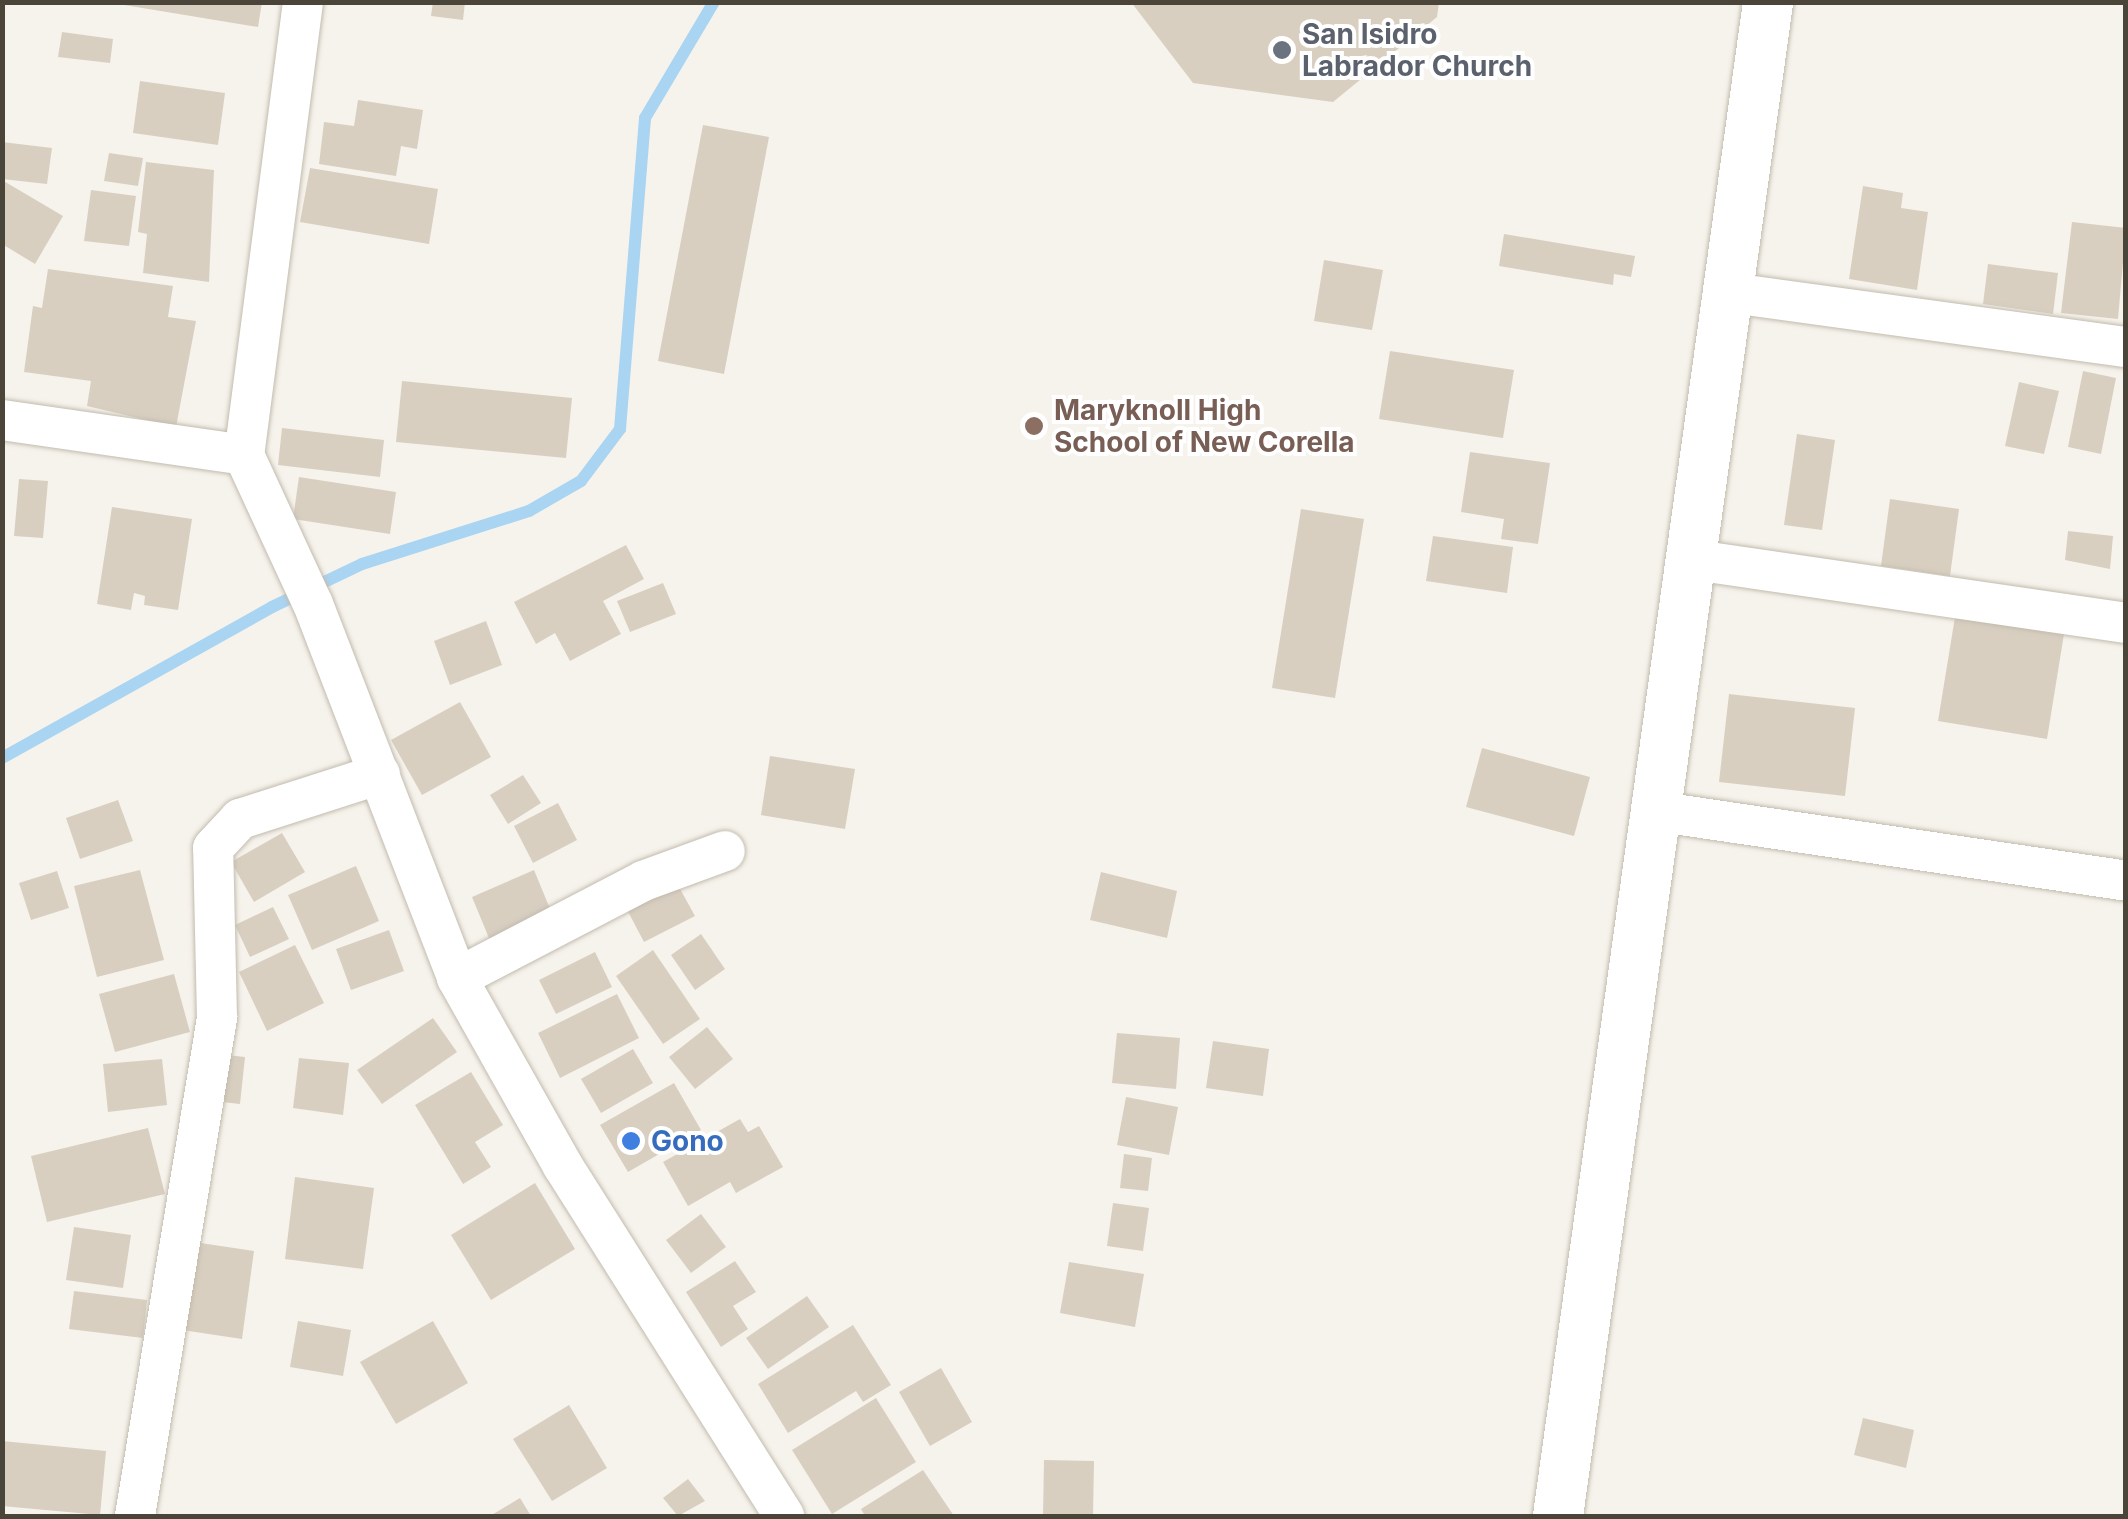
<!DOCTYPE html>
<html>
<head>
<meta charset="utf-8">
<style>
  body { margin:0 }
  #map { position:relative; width:2128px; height:1519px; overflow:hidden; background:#f6f3ec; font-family:Inter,sans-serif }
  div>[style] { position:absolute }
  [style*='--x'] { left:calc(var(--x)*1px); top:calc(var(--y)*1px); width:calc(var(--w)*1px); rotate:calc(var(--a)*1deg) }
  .stream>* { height:12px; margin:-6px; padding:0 6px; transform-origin:6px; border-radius:6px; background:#a9d4f2 }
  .building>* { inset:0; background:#d8cfc1 }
  .roads { filter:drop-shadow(0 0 2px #c2bbae) drop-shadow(0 0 2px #c2bbae) }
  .minor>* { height:40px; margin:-20px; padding:0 20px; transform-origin:20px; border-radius:20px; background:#fff }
  .tertiary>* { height:50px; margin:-25px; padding:0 25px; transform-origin:25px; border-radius:25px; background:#fff }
  .dots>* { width:28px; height:28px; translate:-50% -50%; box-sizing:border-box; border:5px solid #fff; border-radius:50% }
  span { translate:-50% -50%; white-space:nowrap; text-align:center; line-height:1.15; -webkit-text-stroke:8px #fff; paint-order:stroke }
  .worship-label { font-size:28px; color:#5b616d; font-weight:700 }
  .left { translate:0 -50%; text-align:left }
  .education-label { font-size:28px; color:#785e54; font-weight:700 }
  .shop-label { font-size:28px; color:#366cbe; font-weight:700 }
  .frame { position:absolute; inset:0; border:5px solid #4b4439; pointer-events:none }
</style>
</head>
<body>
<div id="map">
  <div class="stream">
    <div style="--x:2;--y:758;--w:309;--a:-29.2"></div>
    <div style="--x:272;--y:607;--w:100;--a:-25.5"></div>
    <div style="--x:362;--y:564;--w:175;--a:-17.6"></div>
    <div style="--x:529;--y:511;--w:60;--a:-30"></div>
    <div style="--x:581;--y:481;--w:65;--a:-53.1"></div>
    <div style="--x:620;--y:429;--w:312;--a:-85.4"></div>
    <div style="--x:645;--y:118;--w:135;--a:-59.3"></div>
  </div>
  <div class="building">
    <div style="clip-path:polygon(106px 2px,262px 2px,258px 27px)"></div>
    <div style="clip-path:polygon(433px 2px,465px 2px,463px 20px,431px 16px)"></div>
    <div style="clip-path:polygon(1131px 2px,1439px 2px,1437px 17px,1333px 102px,1193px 83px)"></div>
    <div style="clip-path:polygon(62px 32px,113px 39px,110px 63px,58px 57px)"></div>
    <div style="clip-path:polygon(140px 81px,225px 93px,218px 145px,133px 133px)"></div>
    <div style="clip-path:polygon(358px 100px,423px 110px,417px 149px,401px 146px,396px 176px,319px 164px,324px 122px,354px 126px)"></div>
    <div style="clip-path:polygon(703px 125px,769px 137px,724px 374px,658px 361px)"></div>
    <div style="clip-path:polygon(2px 142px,52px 148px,47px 184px,2px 179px)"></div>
    <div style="clip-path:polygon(109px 153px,143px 158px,138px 186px,104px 181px)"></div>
    <div style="clip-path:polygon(146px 162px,214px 170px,209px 282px,143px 273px,147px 234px,138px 232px)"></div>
    <div style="clip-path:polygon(310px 168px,438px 189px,429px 244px,300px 222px)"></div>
    <div style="clip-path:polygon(2px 180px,63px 216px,35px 264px,2px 244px)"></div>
    <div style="clip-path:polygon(1863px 186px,1903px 193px,1901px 208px,1928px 212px,1917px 290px,1849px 279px)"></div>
    <div style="clip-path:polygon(91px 190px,136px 196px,129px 246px,84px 241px)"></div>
    <div style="clip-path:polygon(2072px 222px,2126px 228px,2118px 319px,2061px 313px)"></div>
    <div style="clip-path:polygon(1504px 234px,1635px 256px,1631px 277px,1614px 274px,1613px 285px,1499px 266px)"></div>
    <div style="clip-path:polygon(1324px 260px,1383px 270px,1372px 330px,1314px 321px)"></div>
    <div style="clip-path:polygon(1988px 264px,2058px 273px,2053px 314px,1983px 304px)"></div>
    <div style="clip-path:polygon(48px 269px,173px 286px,168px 317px,196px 321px,176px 427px,87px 406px,91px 381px,24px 372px,33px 306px,42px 308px)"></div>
    <div style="clip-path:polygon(1390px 351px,1514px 370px,1503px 438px,1379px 419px)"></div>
    <div style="clip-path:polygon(2083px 371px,2116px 378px,2101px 454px,2068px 447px)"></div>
    <div style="clip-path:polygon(402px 381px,572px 398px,566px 458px,396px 442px)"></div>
    <div style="clip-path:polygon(2019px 382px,2059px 391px,2044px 454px,2005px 446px)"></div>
    <div style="clip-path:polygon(282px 428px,384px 440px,380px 477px,278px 465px)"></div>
    <div style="clip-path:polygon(1797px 434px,1835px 440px,1822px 530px,1784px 525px)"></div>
    <div style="clip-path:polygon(1470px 452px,1550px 463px,1538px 544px,1501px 539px,1504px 519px,1461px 512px)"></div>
    <div style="clip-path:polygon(299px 477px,396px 492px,390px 534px,293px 519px)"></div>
    <div style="clip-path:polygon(19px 479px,48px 481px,43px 538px,14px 536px)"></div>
    <div style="clip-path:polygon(1890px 499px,1959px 509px,1950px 576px,1881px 566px)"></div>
    <div style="clip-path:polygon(112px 507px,192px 519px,178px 610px,144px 605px,145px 596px,134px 593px,131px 610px,97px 604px)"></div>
    <div style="clip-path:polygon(1301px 509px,1364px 519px,1335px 698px,1272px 688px)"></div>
    <div style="clip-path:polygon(2068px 531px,2113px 536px,2110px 569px,2065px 560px)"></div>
    <div style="clip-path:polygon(1433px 536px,1513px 547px,1507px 593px,1426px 581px)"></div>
    <div style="clip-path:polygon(626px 545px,644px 579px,603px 601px,621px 634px,570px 661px,555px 633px,536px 644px,514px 602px)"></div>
    <div style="clip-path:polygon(663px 583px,676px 614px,630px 632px,617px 601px)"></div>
    <div style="clip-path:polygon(1955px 617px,2064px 634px,2047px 739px,1938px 721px)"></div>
    <div style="clip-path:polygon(486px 621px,502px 665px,450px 685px,434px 641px)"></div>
    <div style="clip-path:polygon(1729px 694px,1855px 708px,1845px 796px,1719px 782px)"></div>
    <div style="clip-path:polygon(460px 702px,491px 757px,422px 795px,391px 740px)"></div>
    <div style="clip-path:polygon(1482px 748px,1590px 777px,1574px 836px,1466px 807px)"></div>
    <div style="clip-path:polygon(770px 756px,855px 769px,845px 829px,761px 815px)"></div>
    <div style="clip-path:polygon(523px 775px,541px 803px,508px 824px,490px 795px)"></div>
    <div style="clip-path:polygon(118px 800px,133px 841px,80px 859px,66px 818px)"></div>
    <div style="clip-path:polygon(558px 803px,577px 840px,533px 863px,514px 826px)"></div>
    <div style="clip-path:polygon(282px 833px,305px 872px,254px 902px,231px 862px)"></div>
    <div style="clip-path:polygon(356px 866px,379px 921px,312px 950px,288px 895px)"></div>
    <div style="clip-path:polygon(140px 870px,164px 960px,97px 977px,74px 886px)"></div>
    <div style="clip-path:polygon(534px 870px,553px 916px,491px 943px,472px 897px)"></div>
    <div style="clip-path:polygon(57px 871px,69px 908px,31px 920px,19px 883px)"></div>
    <div style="clip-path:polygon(1101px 872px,1177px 891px,1167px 938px,1090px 920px)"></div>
    <div style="clip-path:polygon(674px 878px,695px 916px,644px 942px,624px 904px)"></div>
    <div style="clip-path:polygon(273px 907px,289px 939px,250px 957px,235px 925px)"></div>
    <div style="clip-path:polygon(389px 930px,404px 971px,351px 990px,336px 949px)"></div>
    <div style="clip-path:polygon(701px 934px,725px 969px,695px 990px,671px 955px)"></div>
    <div style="clip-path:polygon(295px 945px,324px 1003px,267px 1031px,239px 972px)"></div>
    <div style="clip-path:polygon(653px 950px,700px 1019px,663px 1044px,616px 976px)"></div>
    <div style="clip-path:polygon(595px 952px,612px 987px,556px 1014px,539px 980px)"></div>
    <div style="clip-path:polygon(174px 974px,190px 1032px,115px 1052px,99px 994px)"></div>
    <div style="clip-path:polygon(617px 994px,639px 1038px,560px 1078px,538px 1033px)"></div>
    <div style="clip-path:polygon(433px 1018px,457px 1052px,382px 1104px,357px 1070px)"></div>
    <div style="clip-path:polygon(707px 1027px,733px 1059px,695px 1089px,669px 1057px)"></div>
    <div style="clip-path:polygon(1117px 1033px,1180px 1038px,1176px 1089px,1112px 1083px)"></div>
    <div style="clip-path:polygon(1213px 1041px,1269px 1049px,1263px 1096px,1206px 1088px)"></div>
    <div style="clip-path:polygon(633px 1049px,653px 1083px,601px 1113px,581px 1079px)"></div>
    <div style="clip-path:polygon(218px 1054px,245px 1057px,240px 1104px,213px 1101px)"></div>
    <div style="clip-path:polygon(299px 1058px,349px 1063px,343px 1115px,293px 1108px)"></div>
    <div style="clip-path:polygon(162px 1059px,167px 1105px,108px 1112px,103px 1064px)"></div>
    <div style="clip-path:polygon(471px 1072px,503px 1125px,475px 1142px,491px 1167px,463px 1184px,415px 1105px)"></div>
    <div style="clip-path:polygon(674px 1083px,701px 1130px,628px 1172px,600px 1125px)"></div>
    <div style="clip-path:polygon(1126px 1097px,1178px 1107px,1169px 1155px,1117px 1145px)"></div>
    <div style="clip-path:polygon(740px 1119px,748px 1132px,759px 1126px,783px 1167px,736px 1193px,730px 1182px,688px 1206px,663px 1162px)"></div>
    <div style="clip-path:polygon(148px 1128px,165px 1194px,47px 1222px,31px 1156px)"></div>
    <div style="clip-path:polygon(1124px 1154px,1152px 1158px,1148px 1191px,1120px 1188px)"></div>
    <div style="clip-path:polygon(295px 1177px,374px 1188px,363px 1269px,285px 1259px)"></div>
    <div style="clip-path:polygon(535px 1183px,575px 1249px,491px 1300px,451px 1235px)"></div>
    <div style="clip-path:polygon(1113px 1203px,1149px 1208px,1143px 1251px,1107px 1246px)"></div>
    <div style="clip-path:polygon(701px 1214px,726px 1247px,691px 1273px,666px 1240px)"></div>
    <div style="clip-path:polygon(74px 1227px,131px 1235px,123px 1288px,66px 1280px)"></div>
    <div style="clip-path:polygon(194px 1242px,254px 1251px,242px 1339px,182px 1330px)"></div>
    <div style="clip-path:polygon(735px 1261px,756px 1292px,733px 1306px,748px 1329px,721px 1347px,686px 1292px)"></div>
    <div style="clip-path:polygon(1069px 1262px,1144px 1274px,1135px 1327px,1060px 1313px)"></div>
    <div style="clip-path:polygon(74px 1291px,147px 1300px,143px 1338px,69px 1329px)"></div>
    <div style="clip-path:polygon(807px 1296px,829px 1327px,768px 1369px,746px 1338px)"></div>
    <div style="clip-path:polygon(298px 1321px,351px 1330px,343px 1376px,290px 1367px)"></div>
    <div style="clip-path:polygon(433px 1321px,468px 1383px,396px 1424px,360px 1362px)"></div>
    <div style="clip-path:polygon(853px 1325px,891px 1385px,863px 1402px,856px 1391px,788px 1433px,758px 1384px)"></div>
    <div style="clip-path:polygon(941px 1368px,972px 1422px,930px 1446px,899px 1392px)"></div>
    <div style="clip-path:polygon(876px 1398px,916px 1462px,832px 1514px,792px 1450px)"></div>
    <div style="clip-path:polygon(569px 1405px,607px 1468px,552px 1501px,513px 1439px)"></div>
    <div style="clip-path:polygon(1863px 1418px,1914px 1430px,1906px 1468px,1854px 1455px)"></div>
    <div style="clip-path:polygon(2px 1441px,106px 1451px,100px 1515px,2px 1506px)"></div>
    <div style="clip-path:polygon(1044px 1460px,1094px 1461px,1093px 1516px,1043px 1516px)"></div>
    <div style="clip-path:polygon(923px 1470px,954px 1516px,865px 1516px,861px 1509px)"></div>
    <div style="clip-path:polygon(688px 1479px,705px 1501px,678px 1516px,663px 1498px)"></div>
    <div style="clip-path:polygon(520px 1498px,531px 1516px,490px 1516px)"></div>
  </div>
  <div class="roads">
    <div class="minor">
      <div style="--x:303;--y:2;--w:457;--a:97.4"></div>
      <div style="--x:244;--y:455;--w:164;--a:65.2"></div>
      <div style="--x:313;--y:604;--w:401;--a:68.9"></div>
      <div style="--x:457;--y:978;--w:216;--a:60.6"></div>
      <div style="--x:563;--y:1166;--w:414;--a:57.7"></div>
      <div style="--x:1724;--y:292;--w:406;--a:7.8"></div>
      <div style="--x:2;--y:420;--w:245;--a:8.2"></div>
      <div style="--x:1688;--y:559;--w:443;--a:8.3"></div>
      <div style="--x:1654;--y:811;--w:477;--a:8.4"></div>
      <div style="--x:457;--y:978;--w:210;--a:-27.5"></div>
      <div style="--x:643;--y:881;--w:87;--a:-20.1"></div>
      <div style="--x:135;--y:1516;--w:505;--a:-80.65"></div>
      <div style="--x:217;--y:1018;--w:170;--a:-91.3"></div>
      <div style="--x:213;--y:848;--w:40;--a:-47"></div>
      <div style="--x:240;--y:819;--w:147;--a:-17.8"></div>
    </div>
    <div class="tertiary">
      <div style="--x:1558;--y:1516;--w:1528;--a:-82.1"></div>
    </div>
  </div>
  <div class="dots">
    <div style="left:1282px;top:50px;background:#6b7280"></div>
    <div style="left:1034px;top:426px;background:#8d6e63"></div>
    <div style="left:631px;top:1141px;background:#3f7fe0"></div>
  </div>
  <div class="worship-label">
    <span class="left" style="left:1302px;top:50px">San Isidro<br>Labrador Church</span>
  </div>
  <div class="education-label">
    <span class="left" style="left:1054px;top:426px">Maryknoll High<br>School of New Corella</span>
  </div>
  <div class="shop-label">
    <span class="left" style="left:651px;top:1141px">Gono</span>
  </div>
  <div class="frame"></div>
</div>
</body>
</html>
